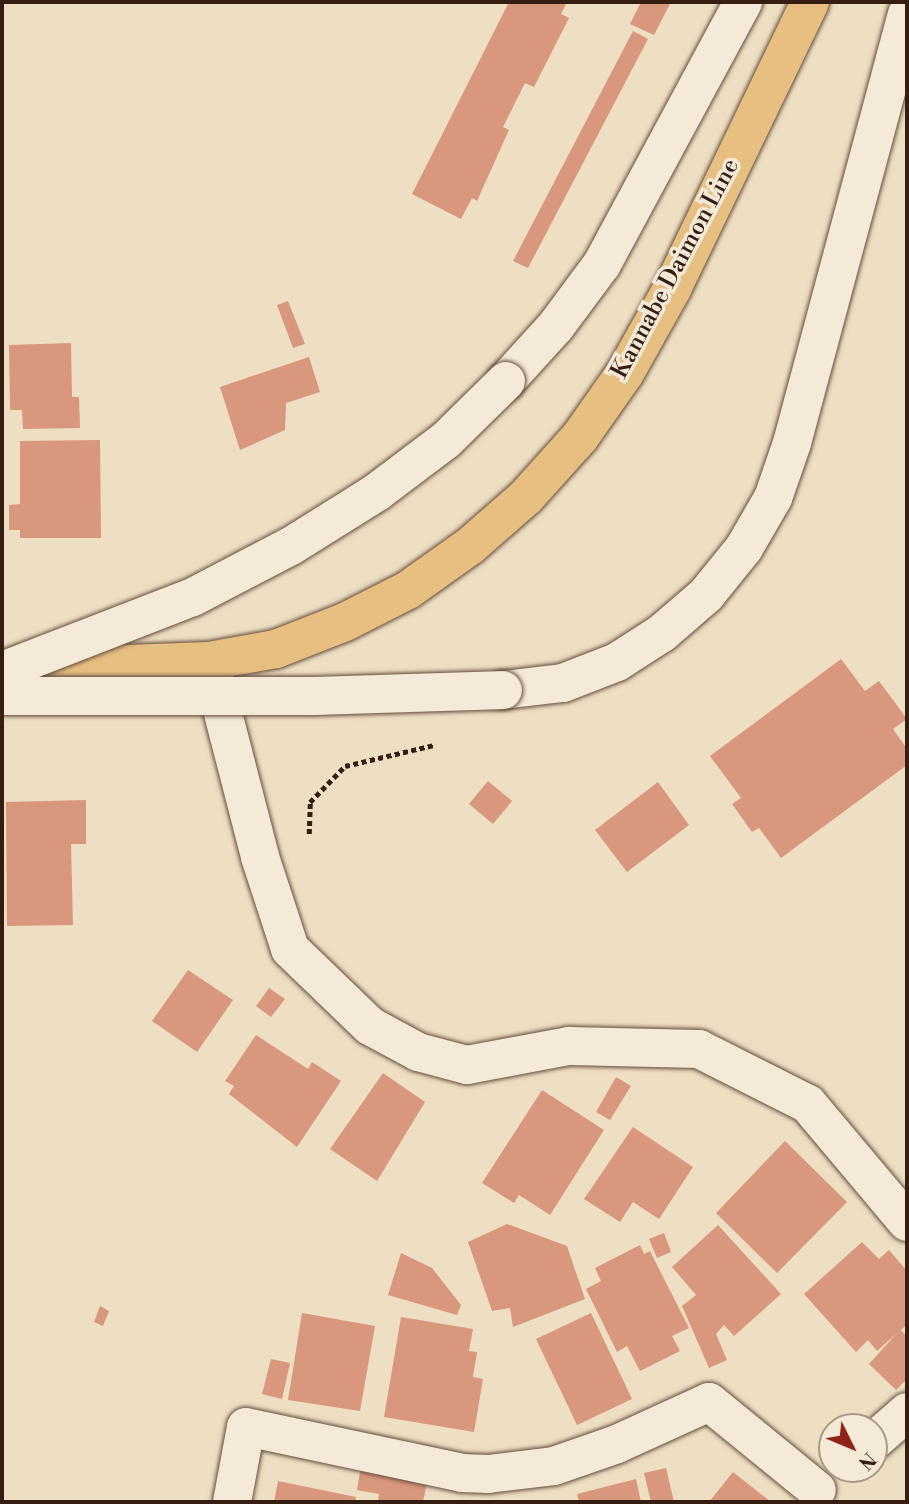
<!DOCTYPE html>
<html>
<head>
<meta charset="utf-8">
<style>
  body { margin:0 }
  #map { position:relative; width:909px; height:1504px; overflow:hidden; background:#eedec2; font-family:"Libre Bodoni",serif }
  div>[style] { position:absolute }
  [style*='--x'] { left:calc(var(--x)*1px); top:calc(var(--y)*1px); width:calc(var(--w)*1px); rotate:calc(var(--a)*1deg) }
  .building>* { inset:0; background:#d9977d }
  .path>* { height:4.5px; margin-top:-2.25px; transform-origin:0; background:repeating-linear-gradient(90deg,#361d12 0 5px,transparent 0 8.5px) }
  .roads { filter:drop-shadow(0 0 2px #644d3e) drop-shadow(0 0 2px #644d3e) }
  .minor>* { height:38px; margin:-19px; padding:0 19px; transform-origin:19px; border-radius:19px; background:#f4ead7 }
  .primary>* { height:38px; margin:-19px; padding:0 19px; transform-origin:19px; border-radius:19px; background:#e7bf81 }
  .bridges { filter:drop-shadow(0 0 2px #644d3e) drop-shadow(0 0 2px #644d3e) }
  .minor-bridge>* { height:38px; margin:-19px; padding:0 19px; transform-origin:19px; border-radius:19px; background:#f4ead7 }
  span { translate:-50% -50%; white-space:nowrap; text-align:center; line-height:1.15; -webkit-text-stroke:7px #f4ead7; paint-order:stroke }
  .street-label { font-size:24px; color:#361d12 }
  .frame { position:absolute; inset:0; border:4px solid #361d12; pointer-events:none }
  .north { position:absolute; left:818px; top:1413px; width:70px; height:70px; box-sizing:border-box; background:#f4ead7; border:2px solid #a89888; border-radius:50%; rotate:133deg; font-size:19px; font-weight:700; line-height:28px; text-align:center; color:#361d12 }
  .north::after { content:''; display:block; margin:auto; width:24px; height:32px; background:#8f2418; clip-path:polygon(50% 0,100% 100%,50% 72%,0 100%) }
</style>
</head>
<body>
<div id="map">
  <div class="building">
    <div style="clip-path:polygon(509px 2px,567px 2px,561px 14px,569px 18px,534px 87px,525px 83px,503px 127px,509px 130px,477px 201px,472px 198px,461px 219px,412px 194px)"></div>
    <div style="clip-path:polygon(641px 2px,671px 2px,654px 35px,630px 24px)"></div>
    <div style="clip-path:polygon(633px 31px,648px 39px,528px 268px,513px 261px)"></div>
    <div style="clip-path:polygon(288px 301px,305px 344px,293px 348px,277px 305px)"></div>
    <div style="clip-path:polygon(71px 343px,72px 397px,79px 397px,80px 428px,23px 429px,22px 410px,10px 410px,9px 345px)"></div>
    <div style="clip-path:polygon(309px 357px,320px 392px,286px 403px,285px 430px,240px 450px,220px 387px)"></div>
    <div style="clip-path:polygon(100px 440px,101px 538px,20px 538px,20px 530px,9px 530px,9px 505px,20px 504px,20px 441px)"></div>
    <div style="clip-path:polygon(841px 659px,865px 691px,879px 681px,907px 719px,893px 729px,907px 749px,907px 765px,781px 858px,759px 828px,752px 832px,732px 804px,741px 798px,710px 756px)"></div>
    <div style="clip-path:polygon(488px 781px,512px 801px,493px 824px,469px 804px)"></div>
    <div style="clip-path:polygon(658px 782px,689px 825px,627px 872px,595px 830px)"></div>
    <div style="clip-path:polygon(86px 800px,86px 844px,71px 844px,73px 925px,7px 926px,6px 802px)"></div>
    <div style="clip-path:polygon(188px 970px,233px 1000px,197px 1052px,152px 1021px)"></div>
    <div style="clip-path:polygon(269px 988px,285px 999px,271px 1017px,256px 1006px)"></div>
    <div style="clip-path:polygon(256px 1035px,308px 1069px,312px 1062px,341px 1081px,297px 1147px,229px 1094px,234px 1086px,225px 1081px)"></div>
    <div style="clip-path:polygon(383px 1073px,425px 1102px,377px 1181px,330px 1149px)"></div>
    <div style="clip-path:polygon(616px 1077px,631px 1086px,610px 1120px,596px 1112px)"></div>
    <div style="clip-path:polygon(542px 1090px,604px 1130px,550px 1215px,519px 1195px,514px 1203px,482px 1183px)"></div>
    <div style="clip-path:polygon(633px 1127px,693px 1167px,659px 1219px,633px 1202px,620px 1222px,584px 1199px)"></div>
    <div style="clip-path:polygon(785px 1141px,847px 1202px,777px 1273px,716px 1213px)"></div>
    <div style="clip-path:polygon(507px 1224px,567px 1246px,585px 1299px,513px 1327px,510px 1308px,492px 1311px,468px 1242px)"></div>
    <div style="clip-path:polygon(718px 1225px,781px 1294px,734px 1336px,724px 1325px,716px 1334px,727px 1360px,709px 1368px,682px 1306px,696px 1295px,672px 1267px)"></div>
    <div style="clip-path:polygon(664px 1233px,671px 1252px,657px 1258px,649px 1239px)"></div>
    <div style="clip-path:polygon(862px 1242px,879px 1259px,889px 1250px,907px 1271px,907px 1324px,901px 1330px,907px 1337px,907px 1379px,896px 1390px,869px 1364px,896px 1334px,877px 1351px,868px 1340px,856px 1352px,804px 1294px)"></div>
    <div style="clip-path:polygon(640px 1245px,644px 1254px,650px 1251px,689px 1328px,672px 1336px,680px 1351px,640px 1371px,627px 1346px,617px 1352px,586px 1289px,601px 1281px,595px 1268px)"></div>
    <div style="clip-path:polygon(401px 1253px,432px 1268px,461px 1305px,457px 1315px,388px 1295px)"></div>
    <div style="clip-path:polygon(100px 1306px,109px 1311px,103px 1326px,94px 1322px)"></div>
    <div style="clip-path:polygon(302px 1313px,375px 1326px,360px 1411px,288px 1400px)"></div>
    <div style="clip-path:polygon(591px 1313px,632px 1399px,577px 1425px,536px 1339px)"></div>
    <div style="clip-path:polygon(401px 1317px,473px 1329px,469px 1351px,477px 1352px,473px 1377px,483px 1379px,474px 1432px,384px 1417px)"></div>
    <div style="clip-path:polygon(271px 1359px,290px 1363px,282px 1399px,262px 1394px)"></div>
    <div style="clip-path:polygon(362px 1460px,429px 1474px,423px 1502px,378px 1502px,379px 1494px,357px 1490px)"></div>
    <div style="clip-path:polygon(666px 1468px,674px 1502px,651px 1502px,644px 1473px)"></div>
    <div style="clip-path:polygon(733px 1472px,771px 1502px,709px 1502px)"></div>
    <div style="clip-path:polygon(636px 1479px,641px 1502px,579px 1502px,577px 1494px)"></div>
    <div style="clip-path:polygon(278px 1481px,356px 1497px,355px 1502px,274px 1502px)"></div>
  </div>
  <div class="path">
    <div style="--x:309;--y:834;--w:32;--a:-88"></div>
    <div style="--x:310;--y:802;--w:50;--a:-45.8"></div>
    <div style="--x:345;--y:766;--w:91;--a:-13.3"></div>
  </div>
  <div class="roads">
    <div class="minor">
      <div style="--x:506;--y:381;--w:74;--a:-47.7"></div>
      <div style="--x:556;--y:326;--w:77;--a:-53.4"></div>
      <div style="--x:602;--y:264;--w:298;--a:-61.7"></div>
      <div style="--x:210;--y:663;--w:200;--a:75.5"></div>
      <div style="--x:260;--y:857;--w:97;--a:71.9"></div>
      <div style="--x:290;--y:949;--w:111;--a:43.9"></div>
      <div style="--x:370;--y:1026;--w:55;--a:28.4"></div>
      <div style="--x:418;--y:1052;--w:51;--a:14.9"></div>
      <div style="--x:467;--y:1065;--w:104;--a:-10.6"></div>
      <div style="--x:569;--y:1046;--w:130;--a:1.3"></div>
      <div style="--x:699;--y:1049;--w:122;--a:26.8"></div>
      <div style="--x:808;--y:1104;--w:154;--a:50"></div>
      <div style="--x:503;--y:690;--w:60;--a:-6.7"></div>
      <div style="--x:563;--y:683;--w:58;--a:-21.3"></div>
      <div style="--x:617;--y:662;--w:54;--a:-32.8"></div>
      <div style="--x:662;--y:633;--w:58;--a:-40.8"></div>
      <div style="--x:706;--y:595;--w:60;--a:-51"></div>
      <div style="--x:744;--y:548;--w:58;--a:-59.9"></div>
      <div style="--x:773;--y:498;--w:58;--a:-70.9"></div>
      <div style="--x:792;--y:443;--w:444;--a:-75"></div>
      <div style="--x:874;--y:1441;--w:44;--a:-41.3"></div>
      <div style="--x:232;--y:1502;--w:76;--a:-79.4"></div>
      <div style="--x:246;--y:1427;--w:221;--a:12"></div>
      <div style="--x:462;--y:1473;--w:26;--a:2"></div>
      <div style="--x:488;--y:1474;--w:66;--a:-6.9"></div>
      <div style="--x:554;--y:1466;--w:67;--a:-19.2"></div>
      <div style="--x:617;--y:1444;--w:101;--a:-24.5"></div>
      <div style="--x:709;--y:1402;--w:139;--a:39.2"></div>
    </div>
    <div class="primary">
      <div style="--x:18;--y:668;--w:191;--a:-2.1"></div>
      <div style="--x:209;--y:661;--w:68;--a:-10.2"></div>
      <div style="--x:276;--y:649;--w:74;--a:-21.4"></div>
      <div style="--x:345;--y:622;--w:71;--a:-26.9"></div>
      <div style="--x:408;--y:590;--w:76;--a:-35.4"></div>
      <div style="--x:470;--y:546;--w:74;--a:-41.2"></div>
      <div style="--x:526;--y:497;--w:81;--a:-48"></div>
      <div style="--x:580;--y:437;--w:78;--a:-54.9"></div>
      <div style="--x:625;--y:373;--w:96;--a:-60.8"></div>
      <div style="--x:672;--y:289;--w:318;--a:-64.3"></div>
    </div>
  </div>
  <div class="bridges">
    <div class="minor-bridge">
      <div style="--x:2;--y:671;--w:205;--a:-21.2"></div>
      <div style="--x:193;--y:597;--w:110;--a:-27.5"></div>
      <div style="--x:291;--y:546;--w:102;--a:-32.1"></div>
      <div style="--x:377;--y:492;--w:86;--a:-37"></div>
      <div style="--x:446;--y:440;--w:84;--a:-44.5"></div>
      <div style="--x:2;--y:696;--w:315;--a:0"></div>
      <div style="--x:317;--y:696;--w:186;--a:-1.8"></div>
    </div>
  </div>
  <div class="street-label">
    <span style="left:676px;top:269px;rotate:-62deg">Kannabe Daimon Line</span>
  </div>
  <div class="frame"></div>
  <div class="north">N</div>
</div>
</body>
</html>
